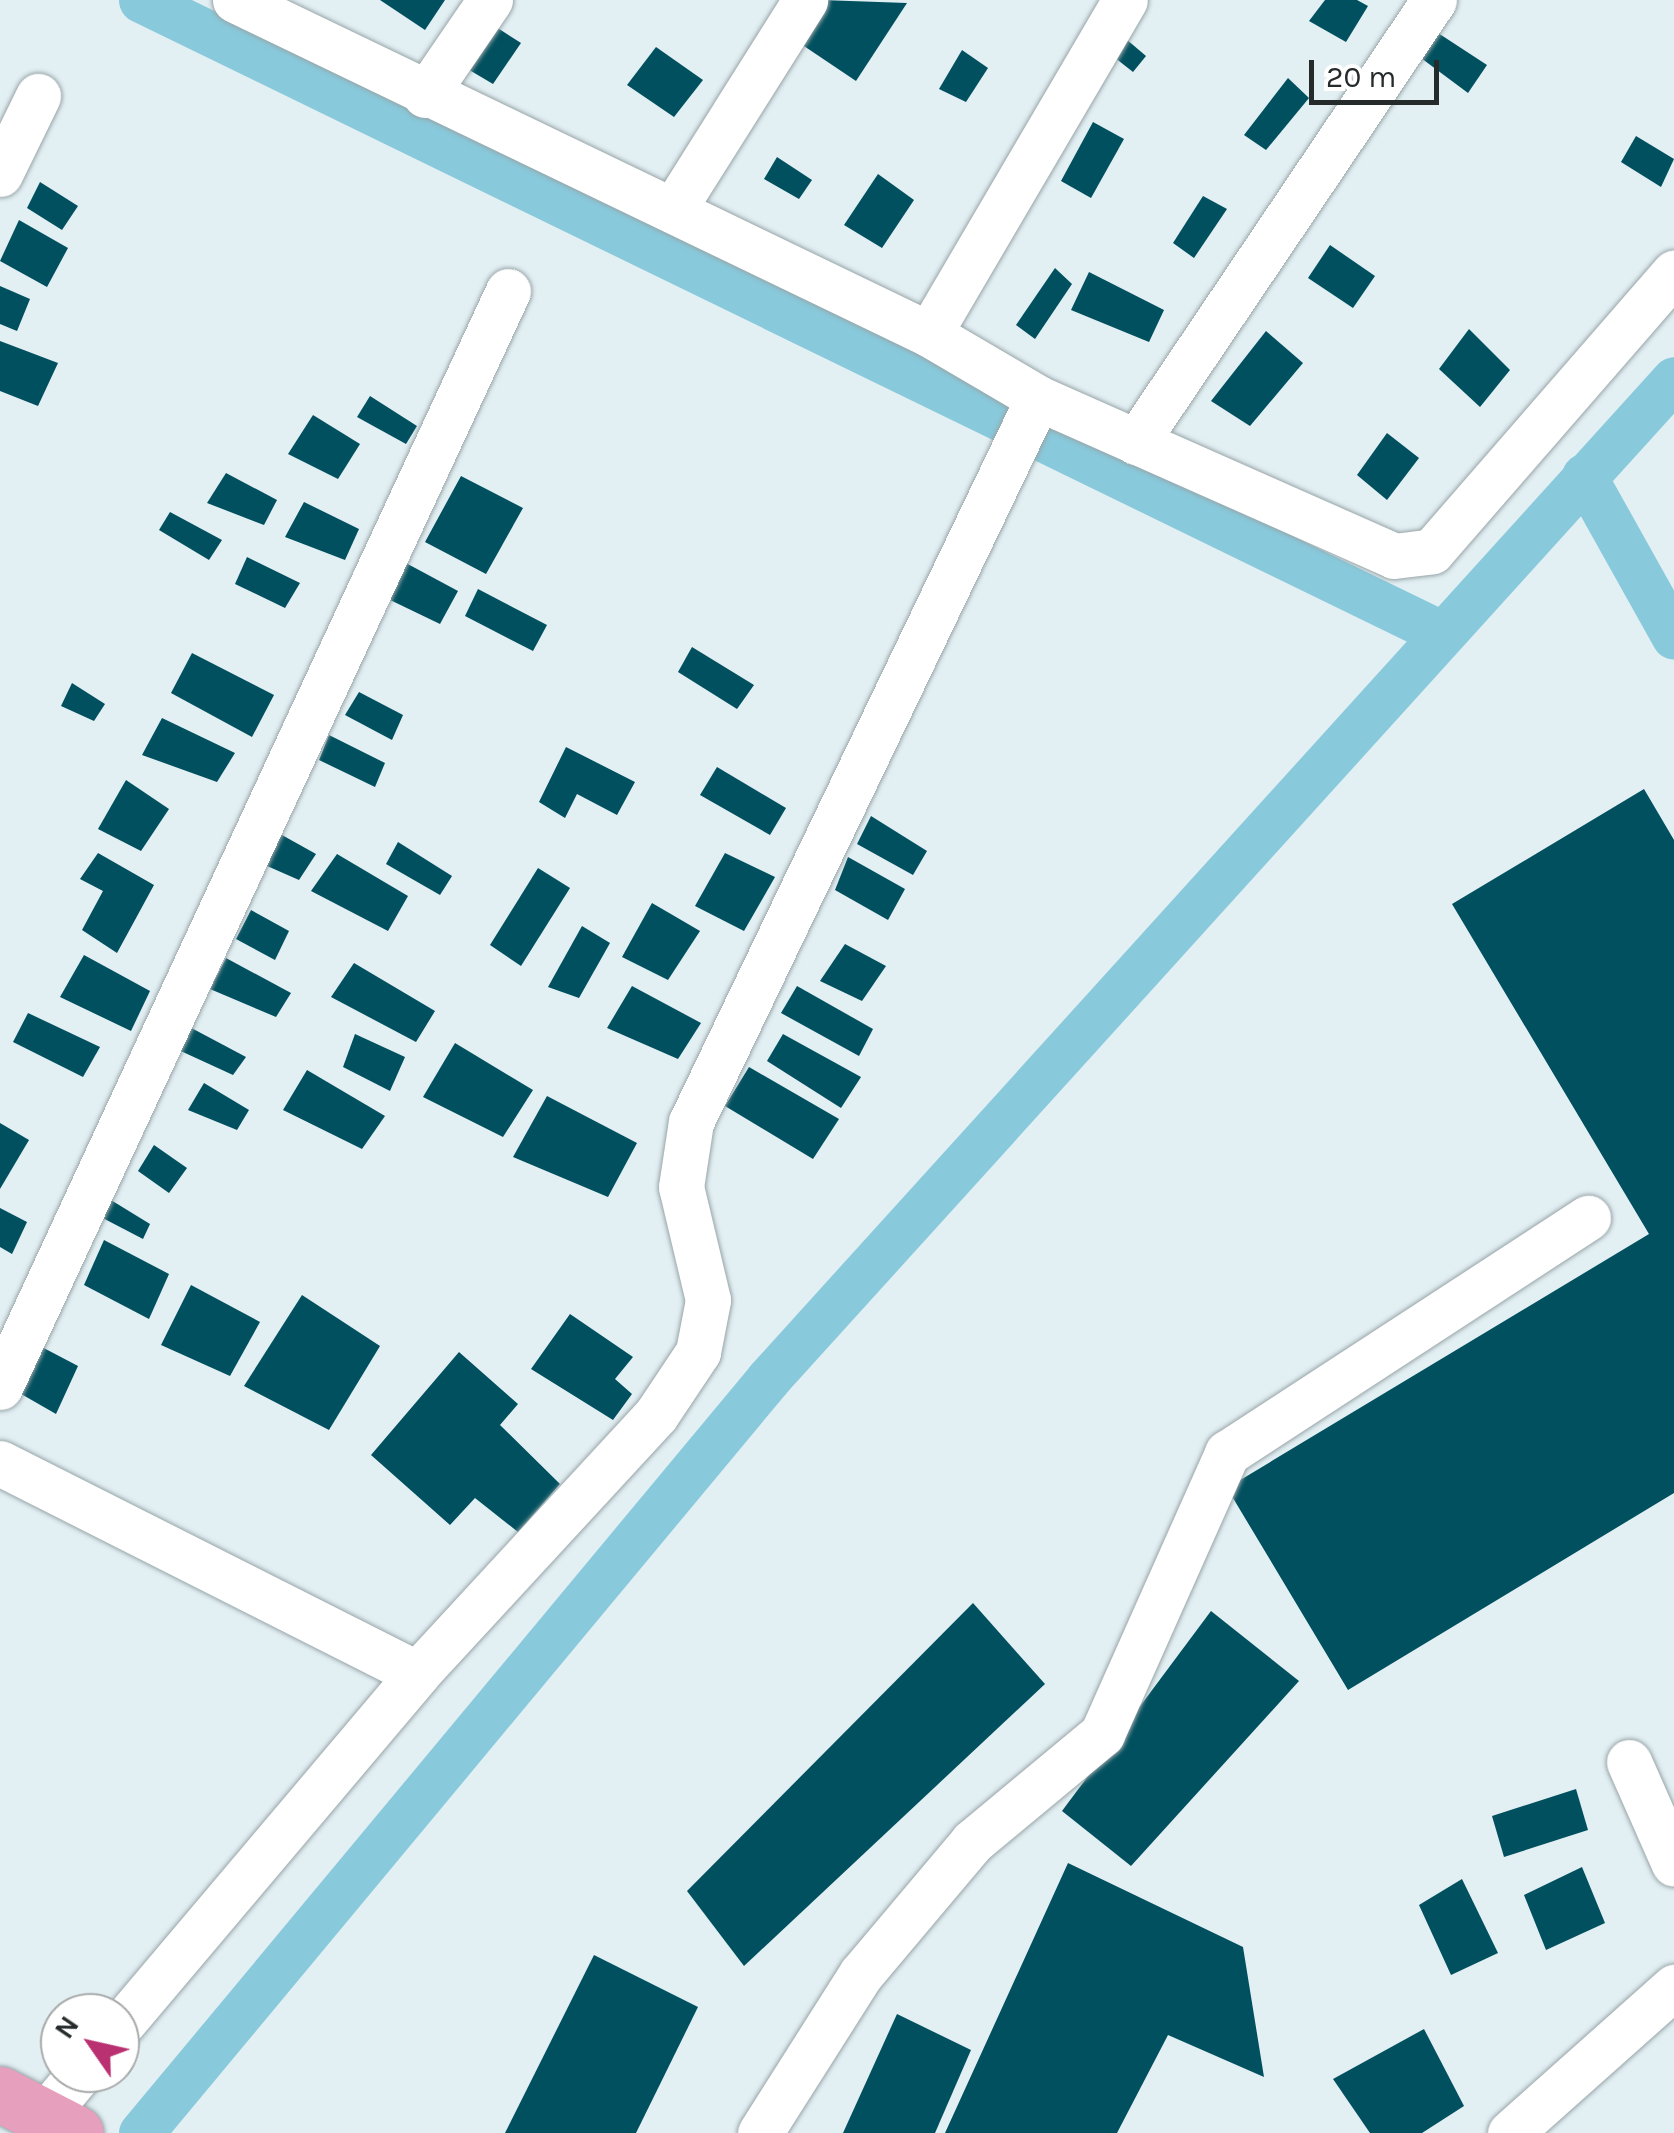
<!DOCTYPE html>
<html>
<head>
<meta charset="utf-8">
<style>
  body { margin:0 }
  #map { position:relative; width:1674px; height:2133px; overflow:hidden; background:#e2eff3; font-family:Karla,sans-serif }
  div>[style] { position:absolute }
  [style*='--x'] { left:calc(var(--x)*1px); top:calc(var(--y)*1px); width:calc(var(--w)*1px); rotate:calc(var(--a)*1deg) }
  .canal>* { height:45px; margin:-22.5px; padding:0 22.5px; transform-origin:22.5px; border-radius:22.5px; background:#88c9db }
  .building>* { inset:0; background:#00505f }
  .roads { filter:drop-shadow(0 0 2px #98a5a8) drop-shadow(0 0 2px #98a5a8) }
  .minor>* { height:45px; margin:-22.5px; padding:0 22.5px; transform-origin:22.5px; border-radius:22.5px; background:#fff }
  .major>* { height:55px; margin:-27.5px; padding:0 27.5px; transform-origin:27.5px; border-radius:27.5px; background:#e6a0bd }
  span { translate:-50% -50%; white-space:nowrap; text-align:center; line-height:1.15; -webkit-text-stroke:10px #fff; paint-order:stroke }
  .north { position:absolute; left:40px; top:1993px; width:100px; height:100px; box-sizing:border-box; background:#fff; border:2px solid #a8aaaa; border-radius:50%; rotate:304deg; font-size:28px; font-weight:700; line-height:40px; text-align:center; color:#252a2b }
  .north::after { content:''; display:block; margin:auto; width:35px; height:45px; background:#b93171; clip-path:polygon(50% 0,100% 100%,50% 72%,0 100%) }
  .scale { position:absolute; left:1309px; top:60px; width:130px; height:45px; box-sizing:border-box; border:5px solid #252a2b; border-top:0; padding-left:12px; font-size:30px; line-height:35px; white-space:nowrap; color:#252a2b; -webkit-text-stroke:8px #fff; paint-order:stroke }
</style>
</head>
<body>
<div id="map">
  <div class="canal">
    <div style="--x:141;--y:0;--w:1446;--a:25.96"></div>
    <div style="--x:1584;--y:476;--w:184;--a:60.8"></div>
    <div style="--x:141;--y:2133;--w:981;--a:-50.25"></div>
    <div style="--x:768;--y:1379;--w:1349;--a:-47.82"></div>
  </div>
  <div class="building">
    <div style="clip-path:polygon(380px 0,445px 0,425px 30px)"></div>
    <div style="clip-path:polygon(821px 0,907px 3px,856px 81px,795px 40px)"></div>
    <div style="clip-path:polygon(1325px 0,1357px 0,1368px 6px,1346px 42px,1309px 21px)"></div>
    <div style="clip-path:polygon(493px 25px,521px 43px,493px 84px,466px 68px)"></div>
    <div style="clip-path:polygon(1438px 33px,1487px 65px,1468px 93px,1421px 58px)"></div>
    <div style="clip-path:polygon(1126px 39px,1146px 56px,1133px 72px,1114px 57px)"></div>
    <div style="clip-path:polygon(656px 47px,703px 80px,674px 117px,627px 85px)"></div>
    <div style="clip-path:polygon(962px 50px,988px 68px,966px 102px,939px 89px)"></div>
    <div style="clip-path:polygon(1288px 78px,1309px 98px,1266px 150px,1244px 135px)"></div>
    <div style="clip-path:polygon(1093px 122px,1124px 139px,1091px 198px,1061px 181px)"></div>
    <div style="clip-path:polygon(1636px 136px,1674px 159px,1661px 187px,1621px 162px)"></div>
    <div style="clip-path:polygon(777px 157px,812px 180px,799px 199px,764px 179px)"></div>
    <div style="clip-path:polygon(878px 174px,914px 200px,882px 248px,844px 225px)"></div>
    <div style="clip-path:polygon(40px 182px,78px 206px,62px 230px,27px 208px)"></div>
    <div style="clip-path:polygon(1203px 196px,1227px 209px,1194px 258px,1173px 243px)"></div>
    <div style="clip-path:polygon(19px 220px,68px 248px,47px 287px,0 261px)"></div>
    <div style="clip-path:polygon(1330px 245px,1375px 276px,1353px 308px,1308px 278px)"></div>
    <div style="clip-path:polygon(1055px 268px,1072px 284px,1035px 339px,1016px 325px)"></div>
    <div style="clip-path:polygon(1089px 272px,1164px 310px,1149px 342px,1071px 310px)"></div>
    <div style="clip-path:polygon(0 286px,30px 299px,17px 331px,0 324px)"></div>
    <div style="clip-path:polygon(1469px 329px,1510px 370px,1480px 407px,1439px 369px)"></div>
    <div style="clip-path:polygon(1266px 331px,1303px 363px,1250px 426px,1211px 401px)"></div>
    <div style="clip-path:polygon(0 341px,58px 363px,38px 406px,0 391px)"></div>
    <div style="clip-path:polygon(370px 396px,417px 426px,406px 444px,357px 417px)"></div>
    <div style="clip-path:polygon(313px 415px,360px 444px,338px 479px,288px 454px)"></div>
    <div style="clip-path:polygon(1387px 433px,1419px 458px,1387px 500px,1357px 475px)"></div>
    <div style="clip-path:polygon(226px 473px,277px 500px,264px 525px,207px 503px)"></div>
    <div style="clip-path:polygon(461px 476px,523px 508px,486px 574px,425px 542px)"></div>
    <div style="clip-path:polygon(304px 502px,359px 529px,345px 560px,285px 537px)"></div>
    <div style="clip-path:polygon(170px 512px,222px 540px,209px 560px,159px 530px)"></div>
    <div style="clip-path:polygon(247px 557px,300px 583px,285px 608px,235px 584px)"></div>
    <div style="clip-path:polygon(404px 562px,458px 591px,440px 624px,386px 598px)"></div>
    <div style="clip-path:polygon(478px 589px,547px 625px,533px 651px,465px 616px)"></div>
    <div style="clip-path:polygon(692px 647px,754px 685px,737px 709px,678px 672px)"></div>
    <div style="clip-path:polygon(192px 653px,274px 695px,252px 737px,171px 693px)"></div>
    <div style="clip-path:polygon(72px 683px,105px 704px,94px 721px,61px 706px)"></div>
    <div style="clip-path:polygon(359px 692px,403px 715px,392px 740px,345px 715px)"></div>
    <div style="clip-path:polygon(162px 718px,235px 753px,217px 782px,142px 755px)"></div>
    <div style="clip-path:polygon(329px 735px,385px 763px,375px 787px,319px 760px)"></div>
    <div style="clip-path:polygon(566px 747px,635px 782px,617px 815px,577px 794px,565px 818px,539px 802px)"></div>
    <div style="clip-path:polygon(717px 767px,786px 808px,770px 835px,700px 795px)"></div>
    <div style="clip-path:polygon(126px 780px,169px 809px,141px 851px,98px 829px)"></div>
    <div style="clip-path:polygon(1644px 789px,1674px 840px,1674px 1493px,1348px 1690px,1227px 1488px,1649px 1234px,1452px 904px)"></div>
    <div style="clip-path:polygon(871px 816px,927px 851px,913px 875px,857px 844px)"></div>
    <div style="clip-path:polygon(273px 830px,316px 854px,299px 880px,258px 862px)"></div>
    <div style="clip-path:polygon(398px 842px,452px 876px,440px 895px,386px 864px)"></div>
    <div style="clip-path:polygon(98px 853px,154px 885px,117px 953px,82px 930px,103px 891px,80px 879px)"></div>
    <div style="clip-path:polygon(725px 853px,775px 877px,744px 931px,695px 906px)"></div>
    <div style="clip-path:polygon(337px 854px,408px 896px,388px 931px,311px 891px)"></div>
    <div style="clip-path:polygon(848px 857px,905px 889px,888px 920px,835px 890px)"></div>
    <div style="clip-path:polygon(538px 868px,570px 888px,521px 966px,490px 945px)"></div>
    <div style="clip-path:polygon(652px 903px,700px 931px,668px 980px,622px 957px)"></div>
    <div style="clip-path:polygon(251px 910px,289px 931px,275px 960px,236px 939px)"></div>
    <div style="clip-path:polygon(582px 926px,610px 943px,579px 998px,548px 987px)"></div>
    <div style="clip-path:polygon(845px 944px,886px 966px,862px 1001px,820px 981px)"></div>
    <div style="clip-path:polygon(84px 955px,150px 991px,131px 1031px,60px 997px)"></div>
    <div style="clip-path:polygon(226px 958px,291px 993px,276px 1017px,210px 989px)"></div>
    <div style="clip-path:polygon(354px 963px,435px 1011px,416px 1042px,331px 997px)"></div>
    <div style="clip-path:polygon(632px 986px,701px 1023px,678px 1059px,607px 1028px)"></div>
    <div style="clip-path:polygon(797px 986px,873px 1029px,859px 1056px,781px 1013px)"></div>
    <div style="clip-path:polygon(28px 1013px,100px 1047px,83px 1077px,13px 1042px)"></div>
    <div style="clip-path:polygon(182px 1023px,246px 1057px,233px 1075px,172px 1047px)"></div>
    <div style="clip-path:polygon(355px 1034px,405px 1057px,390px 1091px,343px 1067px)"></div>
    <div style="clip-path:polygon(783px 1034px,861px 1077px,841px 1108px,767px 1061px)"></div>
    <div style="clip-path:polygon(455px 1043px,533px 1090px,503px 1137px,423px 1097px)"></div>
    <div style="clip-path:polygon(749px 1067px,839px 1119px,813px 1159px,725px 1106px)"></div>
    <div style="clip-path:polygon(307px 1070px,385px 1116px,362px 1149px,283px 1110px)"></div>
    <div style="clip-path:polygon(204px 1083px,249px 1110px,237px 1130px,188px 1110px)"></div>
    <div style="clip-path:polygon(547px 1096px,637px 1143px,608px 1197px,513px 1157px)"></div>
    <div style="clip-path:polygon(0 1123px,29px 1140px,0 1189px)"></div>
    <div style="clip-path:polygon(154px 1145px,187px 1168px,169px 1193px,138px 1171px)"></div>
    <div style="clip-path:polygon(106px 1197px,150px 1224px,143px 1239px,95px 1214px)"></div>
    <div style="clip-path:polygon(0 1208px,27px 1222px,12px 1254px,0 1247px)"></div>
    <div style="clip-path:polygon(104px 1240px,169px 1274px,149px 1319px,84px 1285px)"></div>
    <div style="clip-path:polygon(191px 1285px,260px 1322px,230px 1376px,161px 1345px)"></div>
    <div style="clip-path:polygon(302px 1295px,380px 1346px,329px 1430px,244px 1386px)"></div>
    <div style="clip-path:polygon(570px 1314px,633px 1357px,615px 1379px,632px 1394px,613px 1420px,531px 1369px)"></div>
    <div style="clip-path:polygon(38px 1345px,78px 1366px,56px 1414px,16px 1391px)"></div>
    <div style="clip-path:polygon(459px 1352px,518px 1404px,500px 1425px,560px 1484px,518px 1532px,475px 1498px,450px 1525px,371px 1455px)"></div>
    <div style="clip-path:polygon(973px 1603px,1045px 1684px,744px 1966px,687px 1891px)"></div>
    <div style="clip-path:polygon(1211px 1611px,1299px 1681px,1131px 1866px,1062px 1811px)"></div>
    <div style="clip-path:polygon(1576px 1789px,1588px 1830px,1504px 1857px,1492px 1816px)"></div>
    <div style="clip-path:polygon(1068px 1863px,1243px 1947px,1264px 2077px,1168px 2035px,1117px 2133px,945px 2133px)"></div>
    <div style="clip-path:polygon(1582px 1867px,1605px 1923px,1546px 1950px,1524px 1895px)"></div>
    <div style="clip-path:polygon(1462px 1879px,1498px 1953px,1451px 1975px,1419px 1905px)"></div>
    <div style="clip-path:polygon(594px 1955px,698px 2007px,636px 2133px,505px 2133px)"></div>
    <div style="clip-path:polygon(897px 2014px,971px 2050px,935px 2133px,843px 2133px)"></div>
    <div style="clip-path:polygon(1424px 2029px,1464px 2106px,1422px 2133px,1370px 2133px,1333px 2079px)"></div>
  </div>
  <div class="roads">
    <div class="minor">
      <div style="--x:235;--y:0;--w:770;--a:25.7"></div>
      <div style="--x:929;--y:334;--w:126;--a:30.4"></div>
      <div style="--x:1038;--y:398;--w:389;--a:23.9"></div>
      <div style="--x:1394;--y:556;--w:38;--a:-7"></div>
      <div style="--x:1432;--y:551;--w:369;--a:-49"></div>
      <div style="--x:425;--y:95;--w:115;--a:-55.6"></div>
      <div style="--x:0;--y:174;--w:87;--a:-64"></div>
      <div style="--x:673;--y:210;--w:248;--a:-57.8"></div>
      <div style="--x:929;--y:334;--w:387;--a:-59.6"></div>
      <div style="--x:1136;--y:442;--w:533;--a:-56.01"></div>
      <div style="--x:0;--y:1387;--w:1208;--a:-65.13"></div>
      <div style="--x:0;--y:1463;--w:467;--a:26.8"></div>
      <div style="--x:1629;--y:1762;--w:111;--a:66.2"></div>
      <div style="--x:120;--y:2026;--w:461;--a:-49.8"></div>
      <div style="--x:417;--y:1674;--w:352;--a:-47.3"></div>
      <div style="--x:656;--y:1415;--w:76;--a:-56.3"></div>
      <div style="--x:698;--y:1352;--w:53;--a:-79.1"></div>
      <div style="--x:708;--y:1300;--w:116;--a:-103.4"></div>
      <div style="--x:681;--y:1187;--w:66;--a:-81.3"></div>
      <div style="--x:691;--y:1122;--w:803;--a:-64.39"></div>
      <div style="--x:44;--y:2116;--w:56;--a:-50.1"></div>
      <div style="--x:760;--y:2133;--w:188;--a:-57.6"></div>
      <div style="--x:861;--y:1974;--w:172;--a:-49.9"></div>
      <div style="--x:972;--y:1842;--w:169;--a:-39.7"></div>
      <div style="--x:1102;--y:1734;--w:308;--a:-66"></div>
      <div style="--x:1227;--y:1453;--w:431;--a:-33.1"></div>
      <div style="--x:1510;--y:2133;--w:220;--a:-41.7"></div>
    </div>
    <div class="major">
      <div style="--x:0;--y:2094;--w:85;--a:27.2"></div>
    </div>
  </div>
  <div class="north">N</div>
  <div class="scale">20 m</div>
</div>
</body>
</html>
